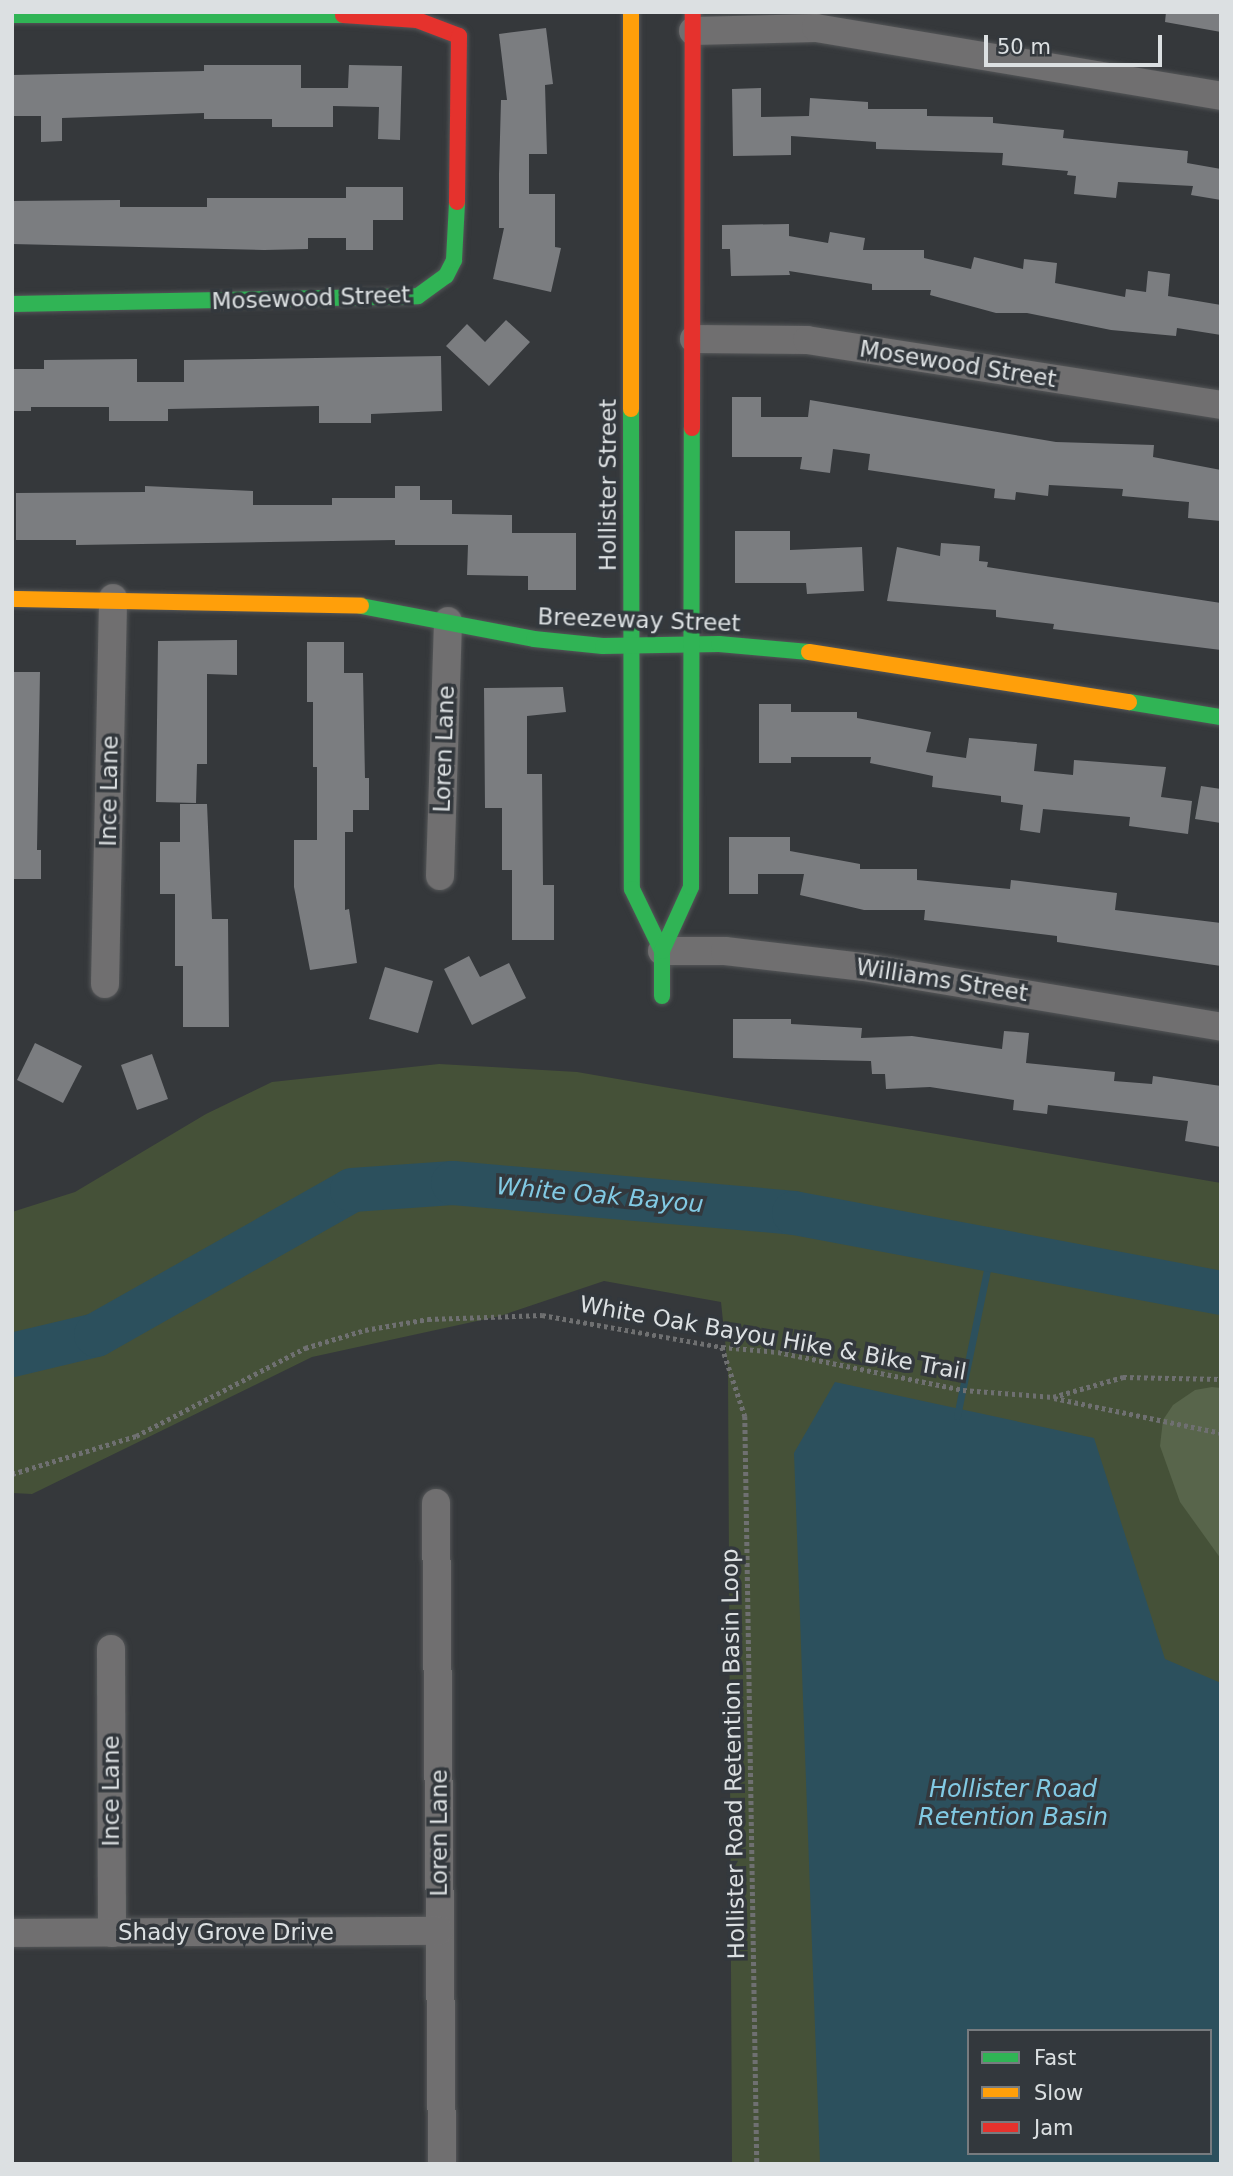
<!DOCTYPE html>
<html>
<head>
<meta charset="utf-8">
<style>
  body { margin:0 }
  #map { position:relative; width:1233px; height:2176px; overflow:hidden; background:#35383b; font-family:"DejaVu Sans",sans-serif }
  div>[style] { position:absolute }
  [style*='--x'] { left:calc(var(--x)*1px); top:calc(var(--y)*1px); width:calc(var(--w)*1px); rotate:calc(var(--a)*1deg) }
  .green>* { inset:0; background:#455138 }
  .forest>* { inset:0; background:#58654b }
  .water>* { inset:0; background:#2c505d }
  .stream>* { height:7px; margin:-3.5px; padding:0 3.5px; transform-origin:3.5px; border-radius:3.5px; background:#2c505d }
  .river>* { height:44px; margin:-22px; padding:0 22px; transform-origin:22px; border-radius:22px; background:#2c505d }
  .building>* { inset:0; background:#7b7d80 }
  .path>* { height:4.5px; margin-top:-2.25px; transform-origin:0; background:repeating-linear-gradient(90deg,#6f7071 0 3.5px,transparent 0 7px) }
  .roads { filter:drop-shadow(0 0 2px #545658) drop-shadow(0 0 2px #545658) }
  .street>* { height:28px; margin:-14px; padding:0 14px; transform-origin:14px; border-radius:14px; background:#706f70 }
  .fast>* { height:16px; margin:-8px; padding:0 8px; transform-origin:8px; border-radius:8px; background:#30b455 }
  .slow>* { height:16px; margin:-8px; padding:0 8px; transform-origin:8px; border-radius:8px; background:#ff9f0a }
  .jam>* { height:16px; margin:-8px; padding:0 8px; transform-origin:8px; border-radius:8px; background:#e5322d }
  span { translate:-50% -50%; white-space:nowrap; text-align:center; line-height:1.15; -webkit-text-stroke:7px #33383d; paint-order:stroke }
  .street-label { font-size:23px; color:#dce0e2 }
  .water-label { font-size:24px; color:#82cae4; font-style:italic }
  .frame { position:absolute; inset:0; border:14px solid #dce0e2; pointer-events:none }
  .legend { position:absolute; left:967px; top:2029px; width:245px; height:126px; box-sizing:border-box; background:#33383d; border:2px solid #777b7f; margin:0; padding:9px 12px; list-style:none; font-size:21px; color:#dce0e2 }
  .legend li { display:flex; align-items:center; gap:14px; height:35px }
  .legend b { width:35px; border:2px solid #777b7f }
  .scale { position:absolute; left:984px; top:35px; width:178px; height:32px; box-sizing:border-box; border:4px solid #dce0e2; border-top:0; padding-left:9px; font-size:21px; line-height:24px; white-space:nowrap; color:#dce0e2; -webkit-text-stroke:5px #33383d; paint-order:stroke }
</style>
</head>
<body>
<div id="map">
  <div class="green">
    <div style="clip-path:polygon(evenodd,439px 1064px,577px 1072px,1221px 1183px,1221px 2164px,732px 2164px,728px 1370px,721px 1302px,604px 1281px,500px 1316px,312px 1357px,32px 1494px,12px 1493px,12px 1212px,75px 1192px,206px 1114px,272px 1082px,439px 1064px,969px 2031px,1210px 2031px,1210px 2153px,969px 2153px,969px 2031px)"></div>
  </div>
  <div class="forest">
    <div style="clip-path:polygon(1212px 1387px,1221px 1388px,1221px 1559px,1180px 1502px,1160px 1446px,1163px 1420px,1173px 1405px,1195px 1390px)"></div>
  </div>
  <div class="water">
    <div style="clip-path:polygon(evenodd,835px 1382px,1094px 1438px,1165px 1659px,1221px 1683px,1221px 2164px,820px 2164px,794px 1453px,835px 1382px,969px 2031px,1210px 2031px,1210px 2153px,969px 2153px,969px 2031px)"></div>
  </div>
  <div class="stream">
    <div style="--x:957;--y:1416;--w:169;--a:-78.4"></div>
  </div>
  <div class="river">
    <div style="--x:12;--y:1355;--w:86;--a:-13.4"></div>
    <div style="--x:96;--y:1335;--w:294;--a:-29.5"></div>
    <div style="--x:352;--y:1190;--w:101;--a:-4"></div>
    <div style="--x:453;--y:1183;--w:342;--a:5"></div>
    <div style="--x:794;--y:1213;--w:434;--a:10.6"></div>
  </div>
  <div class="building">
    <div style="clip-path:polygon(1166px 12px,1221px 12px,1221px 32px,1165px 22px)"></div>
    <div style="clip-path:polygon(546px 28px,553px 84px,545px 85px,547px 154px,529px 154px,529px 194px,555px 194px,555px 247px,561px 248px,551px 292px,493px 279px,504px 228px,499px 228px,499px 174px,501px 100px,507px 100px,499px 34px)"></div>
    <div style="clip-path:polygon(204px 65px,301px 65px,301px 88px,348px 88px,349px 65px,402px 66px,400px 140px,378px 139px,379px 107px,333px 106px,333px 127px,272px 127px,272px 119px,204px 119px,204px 113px,62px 118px,62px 141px,41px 142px,41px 116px,12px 116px,12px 75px,204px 71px)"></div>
    <div style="clip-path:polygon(761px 88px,761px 117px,809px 116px,810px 98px,868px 102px,868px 109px,927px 109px,927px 116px,993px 117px,993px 123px,1064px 130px,1063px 138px,1188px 151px,1187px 163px,1221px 169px,1221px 200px,1191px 195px,1193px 186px,1118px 182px,1116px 198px,1074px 194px,1076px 176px,1067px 175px,1068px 171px,1002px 165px,1003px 153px,876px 149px,876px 142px,791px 136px,791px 155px,733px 156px,732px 89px)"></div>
    <div style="clip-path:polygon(346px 187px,403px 187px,403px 220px,373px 220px,373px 250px,346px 250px,346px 238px,308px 238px,308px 249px,264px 250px,12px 244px,12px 201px,120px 200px,120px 207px,207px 207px,207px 198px,346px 198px)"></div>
    <div style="clip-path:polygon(789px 224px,789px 236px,828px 243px,830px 232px,865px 238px,863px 250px,924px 250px,924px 258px,971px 269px,974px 257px,1023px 269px,1024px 259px,1057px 263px,1055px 283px,1125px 297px,1126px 289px,1146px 292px,1148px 271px,1170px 274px,1168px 296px,1221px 305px,1221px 335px,1177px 328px,1176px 336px,1111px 330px,1027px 313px,996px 313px,930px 295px,931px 290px,872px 290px,872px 284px,789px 271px,790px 275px,731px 276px,730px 249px,722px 249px,722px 225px)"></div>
    <div style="clip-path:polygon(506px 320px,530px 342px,489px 386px,446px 346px,467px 324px,485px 342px)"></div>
    <div style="clip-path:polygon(441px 356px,442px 411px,371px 414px,371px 423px,319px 423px,319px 406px,168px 409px,168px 421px,109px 421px,109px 407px,31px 407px,31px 411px,12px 411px,12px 369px,44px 369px,44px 360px,137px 359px,137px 382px,184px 382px,184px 360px)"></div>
    <div style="clip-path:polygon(732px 397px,761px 397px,761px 417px,808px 417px,810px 400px,1056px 442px,1154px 445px,1153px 457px,1221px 470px,1221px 521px,1188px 518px,1189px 502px,1122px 496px,1123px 489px,1049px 485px,1048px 496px,1016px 492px,1015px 500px,994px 498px,995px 489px,868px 470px,870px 454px,833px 449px,830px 473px,800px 469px,802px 457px,732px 457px)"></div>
    <div style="clip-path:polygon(145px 486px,253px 491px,253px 505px,332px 505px,332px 498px,395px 498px,395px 486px,420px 486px,420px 500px,452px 500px,452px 514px,512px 515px,512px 533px,576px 533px,576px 590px,528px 590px,528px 576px,467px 575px,468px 545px,395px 545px,395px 540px,76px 545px,76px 540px,16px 540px,16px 493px,145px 492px)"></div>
    <div style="clip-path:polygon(735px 531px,790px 531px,790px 550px,862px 547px,864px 591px,807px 594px,806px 583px,735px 583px)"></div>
    <div style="clip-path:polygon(941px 543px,980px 546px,979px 561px,988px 562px,987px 567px,1221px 603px,1221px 650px,1053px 629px,1054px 624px,996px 617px,996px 610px,887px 601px,897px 547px,940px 556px)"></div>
    <div style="clip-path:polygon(237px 640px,237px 675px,207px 674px,207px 764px,197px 764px,196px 803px,156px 802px,158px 641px)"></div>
    <div style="clip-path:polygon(307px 642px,344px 642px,344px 673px,363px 673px,365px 778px,369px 778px,369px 810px,353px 810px,353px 832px,345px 832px,345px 910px,349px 909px,357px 963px,310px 970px,294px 887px,294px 840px,317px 840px,317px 767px,313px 767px,313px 702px,307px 702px)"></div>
    <div style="clip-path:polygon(12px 672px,40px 672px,37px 850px,41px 850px,41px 879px,12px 879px)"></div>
    <div style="clip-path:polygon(563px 687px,566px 712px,527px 716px,527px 774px,542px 774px,543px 885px,554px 885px,554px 940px,512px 940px,512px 870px,502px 870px,502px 808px,485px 808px,484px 688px)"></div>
    <div style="clip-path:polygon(759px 704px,791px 704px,791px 712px,857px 712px,857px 718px,931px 732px,926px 752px,966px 758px,969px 738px,1037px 744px,1034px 771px,1073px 775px,1074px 760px,1166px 767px,1161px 797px,1192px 801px,1188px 834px,1129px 826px,1130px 817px,1043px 809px,1040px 833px,1020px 830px,1023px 805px,1001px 802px,1001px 796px,932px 787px,933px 776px,870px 763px,871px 757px,791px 757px,791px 763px,759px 763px)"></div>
    <div style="clip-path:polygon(1201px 786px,1221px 789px,1221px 823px,1195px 819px)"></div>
    <div style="clip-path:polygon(180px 804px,207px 804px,212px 919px,228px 919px,229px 1027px,183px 1027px,183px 966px,175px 966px,175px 894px,160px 894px,160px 842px,180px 842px)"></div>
    <div style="clip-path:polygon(729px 837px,790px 837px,790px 851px,860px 864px,860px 869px,917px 869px,917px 880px,1010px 889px,1011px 880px,1117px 893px,1115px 910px,1221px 923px,1221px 966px,1057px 942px,1057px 936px,924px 920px,925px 910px,864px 910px,800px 895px,804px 874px,758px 874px,758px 894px,729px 894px)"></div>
    <div style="clip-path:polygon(469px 956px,480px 977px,509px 963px,526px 998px,472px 1025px,444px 969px)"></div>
    <div style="clip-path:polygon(385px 967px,433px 981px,418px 1033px,369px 1019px)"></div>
    <div style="clip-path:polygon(733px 1019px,791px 1019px,791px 1024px,862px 1028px,861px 1038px,912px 1036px,1002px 1049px,1004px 1031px,1029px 1033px,1026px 1063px,1115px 1072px,1114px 1081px,1152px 1084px,1153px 1076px,1221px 1086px,1221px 1147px,1185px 1141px,1188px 1121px,1048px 1105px,1047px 1114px,1013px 1110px,1014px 1100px,930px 1087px,886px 1089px,885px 1074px,872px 1074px,871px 1061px,733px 1058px)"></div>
    <div style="clip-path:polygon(35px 1043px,82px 1066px,63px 1103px,17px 1080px)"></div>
    <div style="clip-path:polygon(152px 1054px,168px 1099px,137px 1110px,121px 1065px)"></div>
  </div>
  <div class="path">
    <div style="--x:722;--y:1347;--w:73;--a:71.6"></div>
    <div style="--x:745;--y:1416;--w:748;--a:89.08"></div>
    <div style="--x:1054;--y:1398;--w:171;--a:11.8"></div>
    <div style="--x:12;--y:1474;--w:130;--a:-17"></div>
    <div style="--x:136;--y:1436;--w:191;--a:-27.5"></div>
    <div style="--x:305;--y:1348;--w:63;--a:-16.7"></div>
    <div style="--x:365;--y:1330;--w:64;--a:-9.9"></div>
    <div style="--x:428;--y:1319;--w:114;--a:-2"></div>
    <div style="--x:542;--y:1315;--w:183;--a:10.1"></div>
    <div style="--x:722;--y:1347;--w:56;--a:5.1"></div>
    <div style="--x:778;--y:1352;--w:189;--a:11.6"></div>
    <div style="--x:963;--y:1390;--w:90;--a:4.4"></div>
    <div style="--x:1053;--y:1397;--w:73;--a:-15.9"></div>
    <div style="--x:1123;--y:1377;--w:98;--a:1.2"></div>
  </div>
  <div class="roads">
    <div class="street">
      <div style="--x:693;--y:31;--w:123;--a:-1.4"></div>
      <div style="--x:816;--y:28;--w:411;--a:9.5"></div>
      <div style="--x:694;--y:339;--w:113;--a:0.5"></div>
      <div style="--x:807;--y:340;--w:419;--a:8.9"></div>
      <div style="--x:440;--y:876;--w:255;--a:-88.2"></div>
      <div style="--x:662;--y:951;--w:63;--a:0"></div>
      <div style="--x:725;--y:951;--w:140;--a:6.6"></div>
      <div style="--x:864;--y:967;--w:362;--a:9.5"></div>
      <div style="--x:105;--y:984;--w:386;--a:-88.8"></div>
      <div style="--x:436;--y:1503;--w:661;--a:89.48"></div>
      <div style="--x:111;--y:1649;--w:284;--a:89.8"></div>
      <div style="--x:12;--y:1933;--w:427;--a:-0.3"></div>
    </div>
    <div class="fast">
      <div style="--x:12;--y:15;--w:331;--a:0"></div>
      <div style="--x:12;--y:304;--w:406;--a:-1.1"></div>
      <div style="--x:418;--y:296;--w:34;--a:-36"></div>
      <div style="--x:446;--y:276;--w:18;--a:-63"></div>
      <div style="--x:454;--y:260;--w:58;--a:-87"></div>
      <div style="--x:631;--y:409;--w:480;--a:89.9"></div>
      <div style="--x:632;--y:889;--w:69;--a:64.2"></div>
      <div style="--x:662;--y:951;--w:45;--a:90"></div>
      <div style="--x:361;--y:606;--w:176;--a:10.8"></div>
      <div style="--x:534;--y:639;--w:69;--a:5.8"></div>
      <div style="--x:603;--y:646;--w:116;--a:-1"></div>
      <div style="--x:719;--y:644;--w:90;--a:5.1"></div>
      <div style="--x:1129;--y:702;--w:93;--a:9.3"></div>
      <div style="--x:662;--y:951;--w:70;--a:-65.6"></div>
      <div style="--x:691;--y:887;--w:459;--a:-89.9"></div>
    </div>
    <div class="slow">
      <div style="--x:631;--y:12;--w:397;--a:90"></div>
      <div style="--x:12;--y:599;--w:349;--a:1.1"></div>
      <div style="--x:809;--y:652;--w:324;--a:8.9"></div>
    </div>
    <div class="jam">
      <div style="--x:343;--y:15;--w:74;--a:3.9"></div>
      <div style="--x:417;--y:20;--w:45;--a:20.9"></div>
      <div style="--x:459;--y:36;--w:166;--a:90.7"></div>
      <div style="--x:692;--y:428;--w:416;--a:-89.9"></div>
    </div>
  </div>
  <div class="street-label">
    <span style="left:311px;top:298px;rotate:-2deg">Mosewood Street</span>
    <span style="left:958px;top:364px;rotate:9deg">Mosewood Street</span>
    <span style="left:608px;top:485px;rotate:-90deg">Hollister Street</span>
    <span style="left:639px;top:620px;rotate:2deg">Breezeway Street</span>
    <span style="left:444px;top:749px;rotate:-88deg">Loren Lane</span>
    <span style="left:109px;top:791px;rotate:-89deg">Ince Lane</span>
    <span style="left:942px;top:980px;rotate:9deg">Williams Street</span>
    <span style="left:773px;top:1338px;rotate:10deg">White Oak Bayou Hike &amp; Bike Trail</span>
    <span style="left:733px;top:1754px;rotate:-91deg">Hollister Road Retention Basin Loop</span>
    <span style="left:111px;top:1791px;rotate:-90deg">Ince Lane</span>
    <span style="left:439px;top:1833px;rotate:-90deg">Loren Lane</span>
    <span style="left:226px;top:1932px">Shady Grove Drive</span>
  </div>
  <div class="water-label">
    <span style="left:600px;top:1196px;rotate:5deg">White Oak Bayou</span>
    <span style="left:1013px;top:1804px">Hollister Road<br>Retention Basin</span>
  </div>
  <div class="frame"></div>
  <ul class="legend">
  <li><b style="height:9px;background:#30b455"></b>Fast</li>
  <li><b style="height:9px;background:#ff9f0a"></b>Slow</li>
  <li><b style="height:9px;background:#e5322d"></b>Jam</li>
  </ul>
  <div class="scale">50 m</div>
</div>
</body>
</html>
